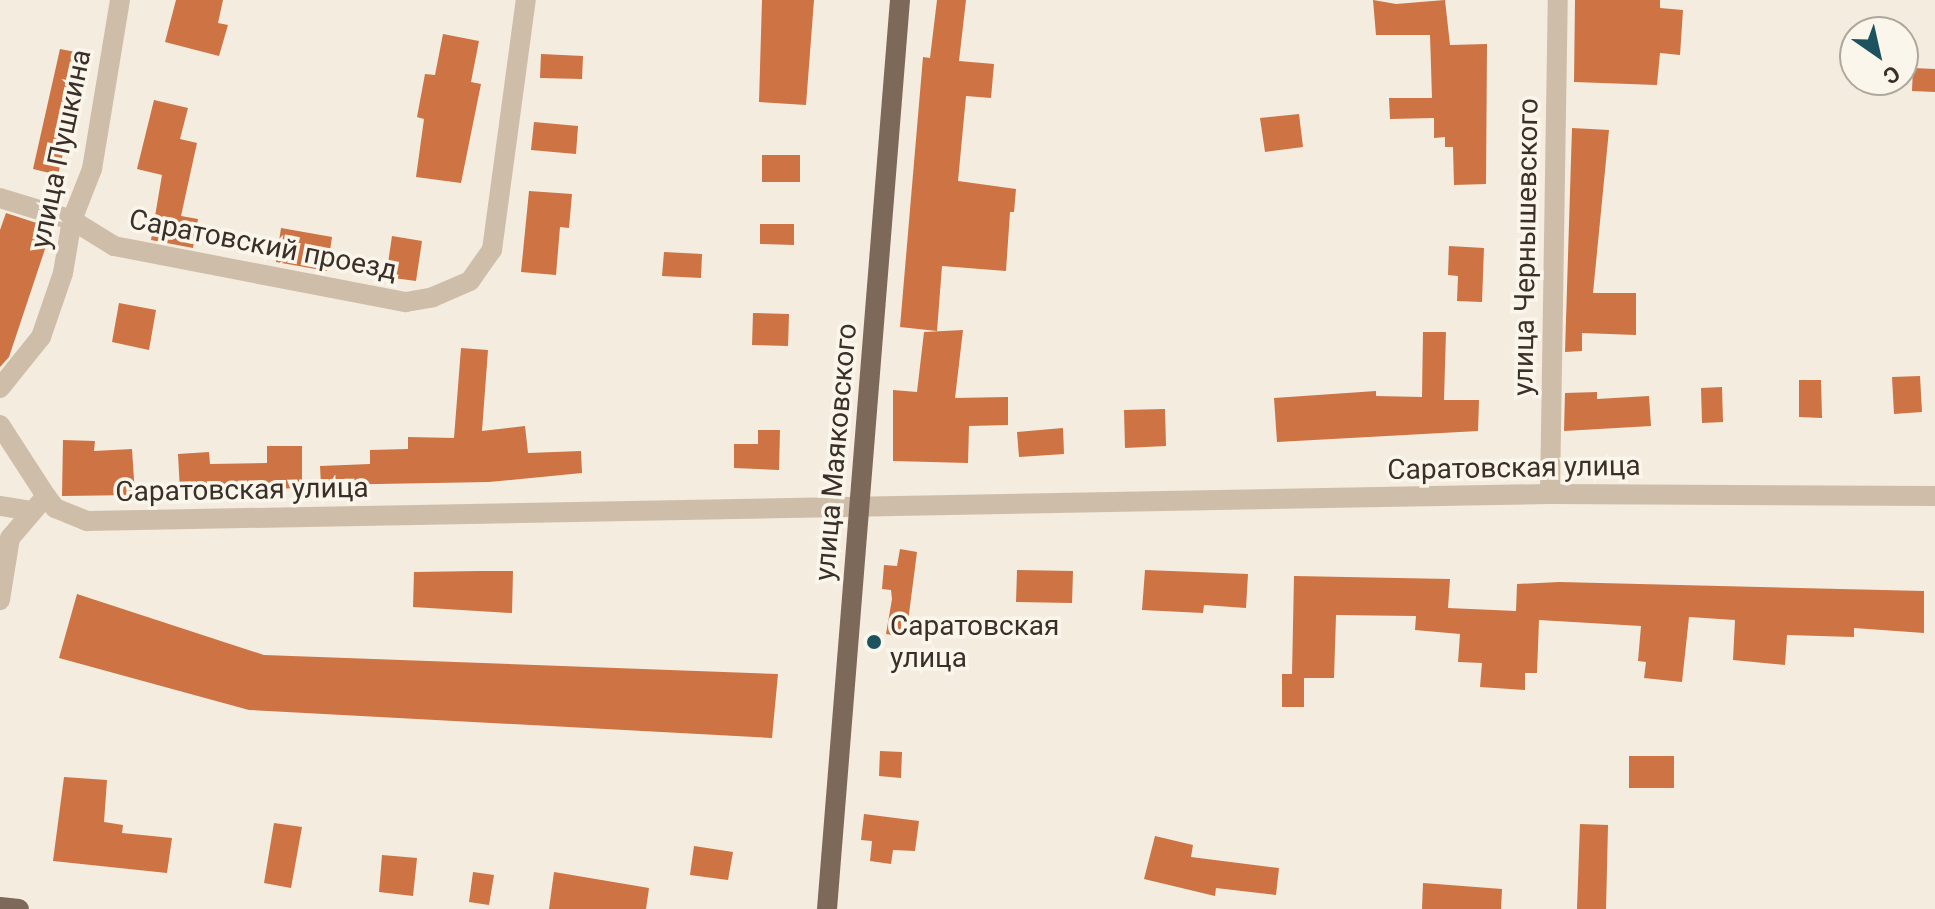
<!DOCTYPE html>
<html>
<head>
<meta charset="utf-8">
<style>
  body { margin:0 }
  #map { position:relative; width:1935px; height:909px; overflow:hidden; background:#f4ecde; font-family:Roboto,sans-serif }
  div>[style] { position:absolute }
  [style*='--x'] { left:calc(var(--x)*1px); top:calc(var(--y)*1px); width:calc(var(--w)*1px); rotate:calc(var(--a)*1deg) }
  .building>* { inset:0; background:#cd7344 }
  .minor>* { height:20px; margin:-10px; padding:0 10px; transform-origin:10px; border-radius:10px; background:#cebea9 }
  .major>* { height:20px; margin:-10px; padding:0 10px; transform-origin:10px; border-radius:10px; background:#7d695a }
  .dots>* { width:22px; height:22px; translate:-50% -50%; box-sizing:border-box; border:4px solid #fbf6eb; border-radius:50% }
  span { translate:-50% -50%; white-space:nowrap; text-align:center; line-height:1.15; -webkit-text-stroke:7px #fbf6eb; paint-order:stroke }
  .street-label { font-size:28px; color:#3a3029 }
  .poi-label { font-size:28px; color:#3a3029 }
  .left { translate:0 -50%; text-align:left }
  .north { position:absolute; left:1839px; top:16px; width:80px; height:80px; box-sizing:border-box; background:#fbf6eb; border:2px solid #aea79d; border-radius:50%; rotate:146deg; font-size:22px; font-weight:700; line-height:32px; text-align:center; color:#3a3029 }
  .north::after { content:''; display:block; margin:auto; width:28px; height:36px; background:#1c535f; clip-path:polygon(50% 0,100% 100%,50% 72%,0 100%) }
</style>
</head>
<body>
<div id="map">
  <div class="building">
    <div style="clip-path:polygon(176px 0,223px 0,218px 23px,228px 25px,219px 56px,165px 42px)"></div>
    <div style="clip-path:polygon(762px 0,814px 0,806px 105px,759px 102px)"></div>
    <div style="clip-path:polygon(937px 0,966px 0,959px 61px,994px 64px,991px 98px,966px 96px,958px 181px,1016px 189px,1014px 212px,1010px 212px,1006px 271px,942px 266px,937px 331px,900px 327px,923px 57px,930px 58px)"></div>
    <div style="clip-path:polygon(1373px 0,1396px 4px,1445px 0,1450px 45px,1487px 44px,1486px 184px,1454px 185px,1453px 147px,1445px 147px,1445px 137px,1434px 138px,1434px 118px,1390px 119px,1389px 98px,1432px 98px,1430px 35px,1376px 35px)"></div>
    <div style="clip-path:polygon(1575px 0,1660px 0,1660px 8px,1683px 10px,1680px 55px,1660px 53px,1657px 85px,1574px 82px)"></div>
    <div style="clip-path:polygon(443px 34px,479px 41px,471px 82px,481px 84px,461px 183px,416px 177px,424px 119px,417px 117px,425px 74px,435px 75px)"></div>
    <div style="clip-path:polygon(60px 49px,86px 54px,58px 175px,33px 169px)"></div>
    <div style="clip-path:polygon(541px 54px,583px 56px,582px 79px,540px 78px)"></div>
    <div style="clip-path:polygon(1913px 68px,1935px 69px,1935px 92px,1912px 91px)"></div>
    <div style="clip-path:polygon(154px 100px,188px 108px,180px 139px,197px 143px,181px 216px,198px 219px,193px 248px,151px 240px,162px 175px,137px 169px)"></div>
    <div style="clip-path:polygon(1299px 114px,1303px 147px,1265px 152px,1260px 118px)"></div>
    <div style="clip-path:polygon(534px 122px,578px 126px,576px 154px,531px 150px)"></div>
    <div style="clip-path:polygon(1572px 128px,1609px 130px,1593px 293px,1636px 293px,1636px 335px,1582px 333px,1582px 351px,1565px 352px)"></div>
    <div style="clip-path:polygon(762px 155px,800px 155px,800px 182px,762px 182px)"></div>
    <div style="clip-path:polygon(529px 191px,572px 194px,569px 228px,560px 227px,556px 275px,521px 272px)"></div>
    <div style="clip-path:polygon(6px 213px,52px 228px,9px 357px,0 367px,0 230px)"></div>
    <div style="clip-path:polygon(760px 224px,794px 224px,794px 245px,760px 244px)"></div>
    <div style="clip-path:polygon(281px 228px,332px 237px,327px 271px,276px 262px)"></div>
    <div style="clip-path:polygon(392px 236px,422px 241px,416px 281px,386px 277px)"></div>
    <div style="clip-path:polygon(1449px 246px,1484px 248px,1482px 302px,1457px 301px,1458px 276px,1448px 275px)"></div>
    <div style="clip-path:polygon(664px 252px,702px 254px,701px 278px,662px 276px)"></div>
    <div style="clip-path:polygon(119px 303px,156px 310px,149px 350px,112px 342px)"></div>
    <div style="clip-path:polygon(753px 313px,789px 314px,788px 346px,752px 345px)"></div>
    <div style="clip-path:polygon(963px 330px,955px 398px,1008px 397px,1008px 425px,969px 426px,968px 463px,893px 461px,893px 390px,917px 392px,924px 332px)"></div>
    <div style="clip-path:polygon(1423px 332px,1446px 332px,1444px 400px,1479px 400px,1478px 431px,1277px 442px,1274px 398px,1376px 391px,1376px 396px,1422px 397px)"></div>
    <div style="clip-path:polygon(461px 348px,488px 350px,482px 431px,525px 426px,528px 453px,581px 451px,582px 473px,489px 482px,321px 485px,320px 466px,370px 464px,370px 450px,408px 449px,408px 437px,454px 438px)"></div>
    <div style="clip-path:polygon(1920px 376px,1922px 412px,1894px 414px,1892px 377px)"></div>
    <div style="clip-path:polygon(1799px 380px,1821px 380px,1822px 418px,1799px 417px)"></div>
    <div style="clip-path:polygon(1722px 387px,1723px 422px,1702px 423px,1701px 388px)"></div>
    <div style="clip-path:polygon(1597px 392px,1597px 399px,1649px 396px,1651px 426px,1564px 431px,1565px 393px)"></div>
    <div style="clip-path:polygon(1165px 409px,1166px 446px,1125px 448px,1124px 410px)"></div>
    <div style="clip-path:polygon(1063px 428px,1064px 454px,1019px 457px,1017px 432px)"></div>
    <div style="clip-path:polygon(758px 430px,780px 430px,779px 470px,734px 468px,734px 444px,758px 444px)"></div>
    <div style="clip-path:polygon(63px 440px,95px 441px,94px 451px,132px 449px,135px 495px,62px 496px)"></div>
    <div style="clip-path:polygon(267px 446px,302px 446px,302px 488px,267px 489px,267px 483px,180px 491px,178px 454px,209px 452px,210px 464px,267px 463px)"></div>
    <div style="clip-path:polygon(900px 549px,917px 552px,906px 637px,886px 634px,892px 599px,891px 590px,882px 589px,884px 565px,897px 566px)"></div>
    <div style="clip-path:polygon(1017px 570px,1073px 571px,1072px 603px,1016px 602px)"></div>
    <div style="clip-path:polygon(1145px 570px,1248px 574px,1246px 608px,1204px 605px,1203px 613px,1142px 610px)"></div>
    <div style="clip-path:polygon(479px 571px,513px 571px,512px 613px,413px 607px,414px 572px)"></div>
    <div style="clip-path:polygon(1294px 576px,1450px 579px,1448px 608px,1516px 611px,1517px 584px,1559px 582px,1924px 591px,1924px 633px,1854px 628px,1854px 637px,1787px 635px,1785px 665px,1733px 660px,1735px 620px,1689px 617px,1682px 682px,1644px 678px,1646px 662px,1638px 661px,1641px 626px,1539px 620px,1537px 673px,1525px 673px,1525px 690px,1480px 687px,1482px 663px,1458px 662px,1460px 634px,1415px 630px,1416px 616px,1336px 615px,1334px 678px,1304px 678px,1304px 707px,1282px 707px,1282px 674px,1292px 674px)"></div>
    <div style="clip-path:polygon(77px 594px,264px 655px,778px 674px,772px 738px,249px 710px,59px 658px)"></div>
    <div style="clip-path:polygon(880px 751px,902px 752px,901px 778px,879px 776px)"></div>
    <div style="clip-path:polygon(1629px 756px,1674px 756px,1674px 788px,1629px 788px)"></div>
    <div style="clip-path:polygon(64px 777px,107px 780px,104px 822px,123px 825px,122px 833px,172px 838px,167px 873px,53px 861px)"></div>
    <div style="clip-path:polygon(864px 814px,919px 821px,915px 851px,893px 850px,891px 864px,870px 861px,872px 841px,861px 840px)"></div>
    <div style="clip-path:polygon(274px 823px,302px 827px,291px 888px,264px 883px)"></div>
    <div style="clip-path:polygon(1580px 824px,1608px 825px,1606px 909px,1577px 909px)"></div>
    <div style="clip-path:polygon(1155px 836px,1193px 845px,1191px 857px,1279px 868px,1276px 895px,1216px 888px,1215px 896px,1144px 879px)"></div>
    <div style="clip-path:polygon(694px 846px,733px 852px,728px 880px,690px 875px)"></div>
    <div style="clip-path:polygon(382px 855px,417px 858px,413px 896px,379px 892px)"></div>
    <div style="clip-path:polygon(473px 872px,494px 875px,489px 905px,469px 902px)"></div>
    <div style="clip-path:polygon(554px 872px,649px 888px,646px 909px,549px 909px)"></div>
    <div style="clip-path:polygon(1423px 883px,1502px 889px,1501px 909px,1422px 909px)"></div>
  </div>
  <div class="minor">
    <div style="--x:0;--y:198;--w:75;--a:17"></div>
    <div style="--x:72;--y:220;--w:49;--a:31.8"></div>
    <div style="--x:114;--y:246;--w:297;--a:10.9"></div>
    <div style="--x:406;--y:302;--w:27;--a:-10"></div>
    <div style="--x:433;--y:297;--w:40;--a:-23.4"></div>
    <div style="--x:470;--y:281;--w:38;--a:-55"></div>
    <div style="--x:492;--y:250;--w:252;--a:-82.3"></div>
    <div style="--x:0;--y:388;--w:65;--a:-51.2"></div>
    <div style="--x:41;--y:337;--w:68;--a:-71"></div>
    <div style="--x:63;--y:273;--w:54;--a:-80.4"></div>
    <div style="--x:72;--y:220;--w:55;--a:-68.6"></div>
    <div style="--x:92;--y:169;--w:171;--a:-80.6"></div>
    <div style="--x:0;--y:425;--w:85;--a:57.1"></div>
    <div style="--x:46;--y:496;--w:55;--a:130.6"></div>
    <div style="--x:10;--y:538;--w:63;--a:99.2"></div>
    <div style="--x:1550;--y:494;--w:494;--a:-89.1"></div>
    <div style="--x:46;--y:496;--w:15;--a:53"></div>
    <div style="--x:55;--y:508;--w:35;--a:22"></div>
    <div style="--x:87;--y:521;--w:1463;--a:-1.06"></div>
    <div style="--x:1550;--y:494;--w:385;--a:0.3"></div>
    <div style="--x:0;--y:506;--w:33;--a:9"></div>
  </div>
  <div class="major">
    <div style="--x:0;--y:907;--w:19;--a:6"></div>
    <div style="--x:827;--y:909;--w:912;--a:-85.41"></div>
  </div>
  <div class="dots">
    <div style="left:874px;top:642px;background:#1c535f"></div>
  </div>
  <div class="street-label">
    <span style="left:61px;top:149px;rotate:-78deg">улица Пушкина</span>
    <span style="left:263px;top:245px;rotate:11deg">Саратовский проезд</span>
    <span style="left:1526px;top:247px;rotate:-89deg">улица Чернышевского</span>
    <span style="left:836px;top:452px;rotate:-85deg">улица Маяковского</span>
    <span style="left:1514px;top:468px;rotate:-1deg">Саратовская улица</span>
    <span style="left:242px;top:490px;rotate:-1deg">Саратовская улица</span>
  </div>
  <div class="poi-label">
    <span class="left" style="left:890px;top:642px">Саратовская<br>улица</span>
  </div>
  <div class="north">С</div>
</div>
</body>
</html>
